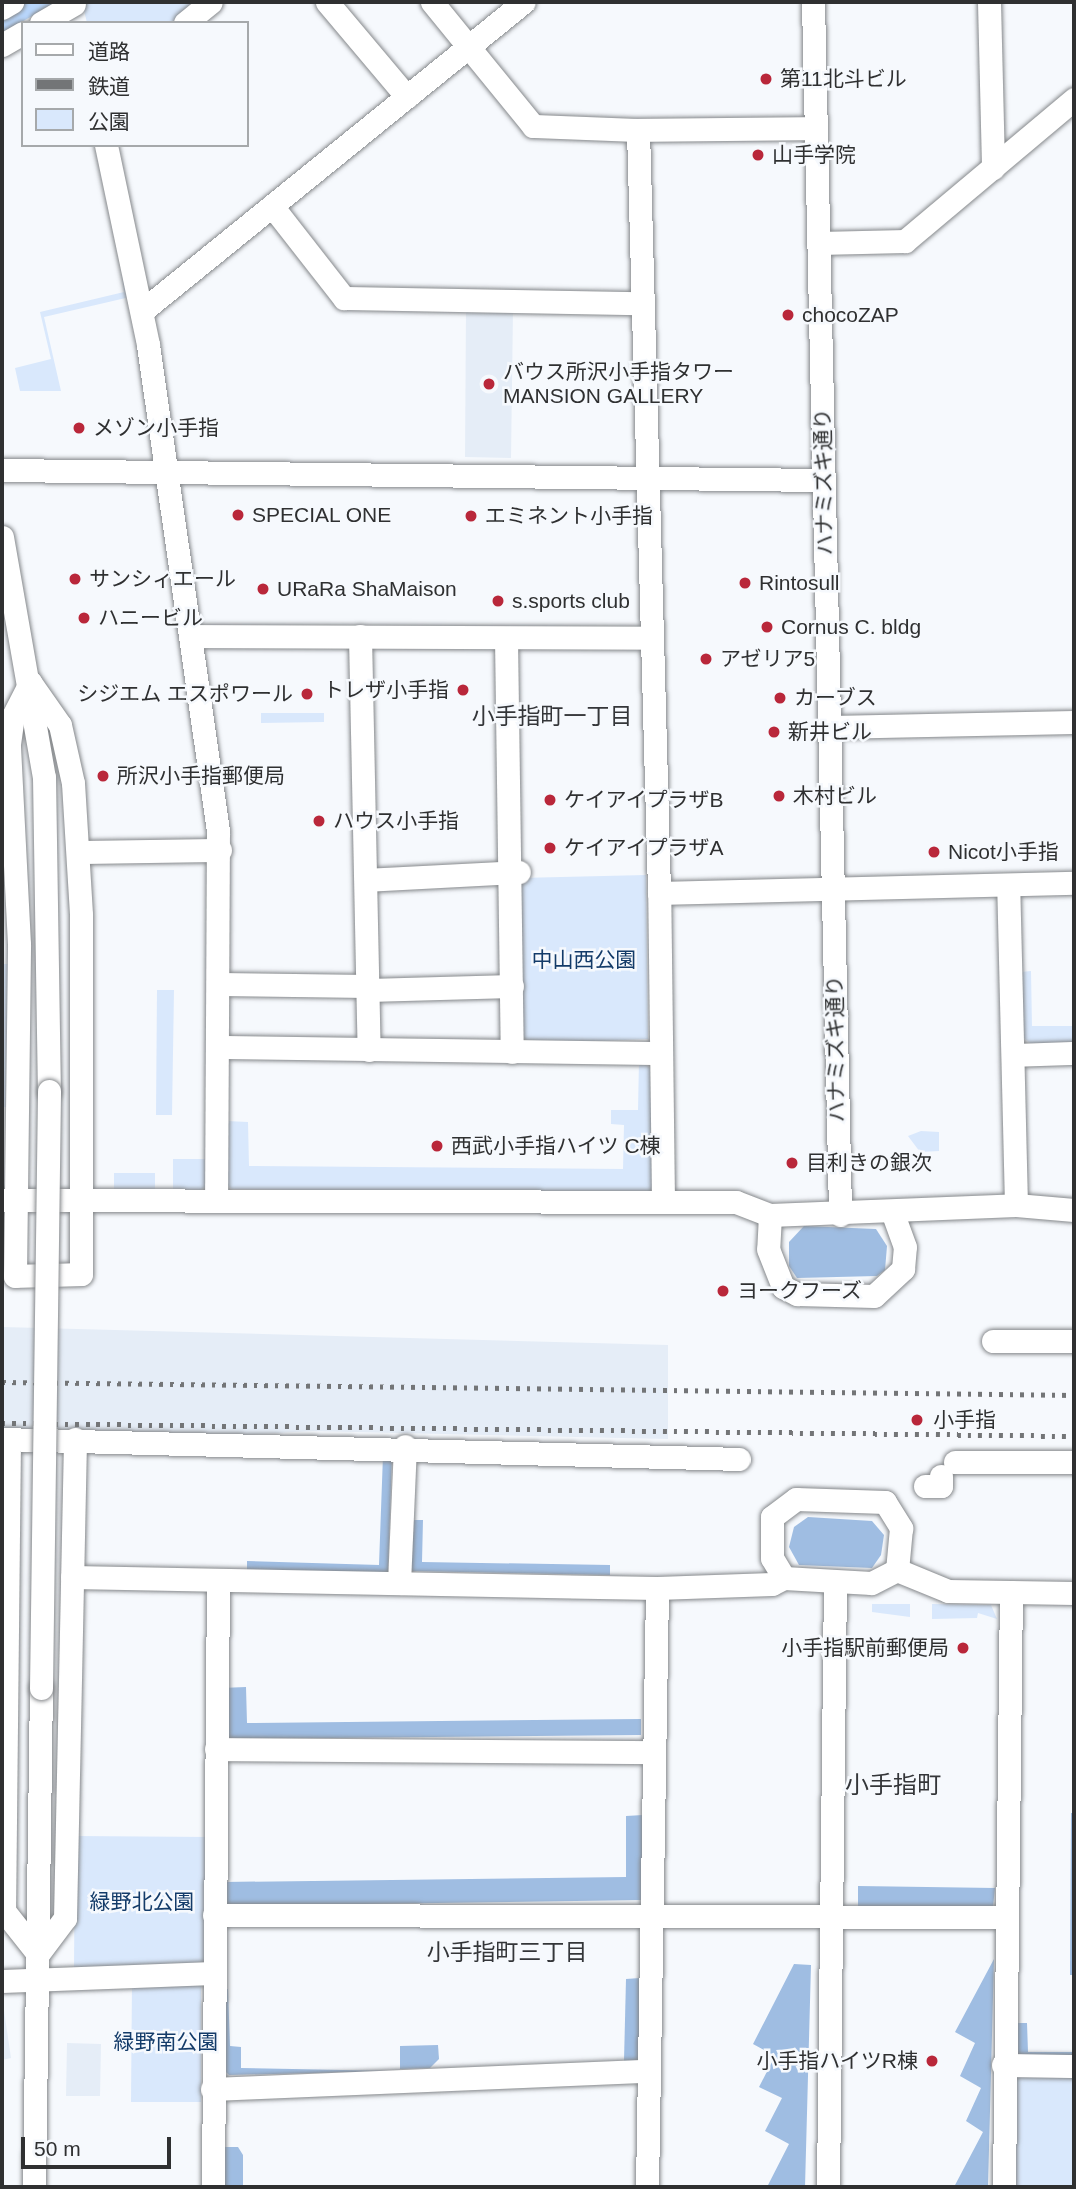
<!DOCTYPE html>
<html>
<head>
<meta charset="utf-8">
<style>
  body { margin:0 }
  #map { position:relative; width:1076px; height:2189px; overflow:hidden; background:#f6f9fd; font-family:Arial,"Noto Sans JP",sans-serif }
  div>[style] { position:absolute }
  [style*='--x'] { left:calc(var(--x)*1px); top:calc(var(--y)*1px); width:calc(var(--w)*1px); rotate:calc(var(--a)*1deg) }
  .built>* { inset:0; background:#e5edf7 }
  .green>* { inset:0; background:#d9e8fc }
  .forest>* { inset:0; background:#9fbde2 }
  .water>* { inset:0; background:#b9d7fd }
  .roads { filter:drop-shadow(0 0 2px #85888b) drop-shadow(0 0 2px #85888b) }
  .minor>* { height:23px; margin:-11.5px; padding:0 11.5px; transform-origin:11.5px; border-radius:11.5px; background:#fff }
  .rail>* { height:5px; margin-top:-2.5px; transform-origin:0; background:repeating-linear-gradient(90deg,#737577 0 3.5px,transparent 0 10.5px) }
  .bridges { filter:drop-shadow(0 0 2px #85888b) drop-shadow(0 0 2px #85888b) }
  .minor-bridge>* { height:23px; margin:-11.5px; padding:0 11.5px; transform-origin:11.5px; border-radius:11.5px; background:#fff }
  .dots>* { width:19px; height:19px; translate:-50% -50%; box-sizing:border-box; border:4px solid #f6f9fd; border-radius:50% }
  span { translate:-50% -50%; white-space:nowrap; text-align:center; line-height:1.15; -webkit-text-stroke:5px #f6f9fd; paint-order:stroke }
  .poi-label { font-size:21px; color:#2f3031 }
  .left { translate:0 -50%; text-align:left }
  .right { translate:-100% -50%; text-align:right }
  .street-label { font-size:21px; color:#2f3031 }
  .park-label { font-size:21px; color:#133b69 }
  .neighbourhood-label { font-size:23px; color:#343639 }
  .quarter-label { font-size:24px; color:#343639 }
  .frame { position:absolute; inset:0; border:4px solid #2f3031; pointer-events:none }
  .legend { position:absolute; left:21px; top:21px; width:228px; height:126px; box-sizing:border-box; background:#f6f9fd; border:2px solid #a6a9ab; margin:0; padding:9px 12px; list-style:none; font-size:21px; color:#2f3031 }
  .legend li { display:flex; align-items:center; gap:14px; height:35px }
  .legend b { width:35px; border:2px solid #a6a9ab }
  .scale { position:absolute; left:21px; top:2137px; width:150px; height:32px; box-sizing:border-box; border:4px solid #2f3031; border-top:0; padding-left:9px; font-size:21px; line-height:24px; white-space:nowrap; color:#2f3031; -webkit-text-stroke:5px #f6f9fd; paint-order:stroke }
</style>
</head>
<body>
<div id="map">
  <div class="built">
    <div style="clip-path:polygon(466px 310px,513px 310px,511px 458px,465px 457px)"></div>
    <div style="clip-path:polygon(2px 1327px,668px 1345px,668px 1439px,313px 1431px,208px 1437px,2px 1434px)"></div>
    <div style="clip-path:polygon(2px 1997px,11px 2058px,2px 2060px)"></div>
    <div style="clip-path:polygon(67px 2043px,101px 2044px,100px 2096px,66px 2096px)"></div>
  </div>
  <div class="green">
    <div style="clip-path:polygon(82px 2px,196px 2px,171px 23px,87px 23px)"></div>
    <div style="clip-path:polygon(119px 251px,130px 297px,44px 317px,61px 391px,20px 391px,15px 368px,51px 359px,40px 312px,124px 292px)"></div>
    <div style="clip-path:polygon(261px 713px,324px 713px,324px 722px,261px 723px)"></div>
    <div style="clip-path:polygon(646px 875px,648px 1039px,531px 1044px,521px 1035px,519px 878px)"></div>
    <div style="clip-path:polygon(2px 964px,10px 964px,9px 1107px,2px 1107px)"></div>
    <div style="clip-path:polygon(1031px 971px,1032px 1026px,1074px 1026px,1074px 1043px,1031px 1044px,1022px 1036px,1021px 972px)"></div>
    <div style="clip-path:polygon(157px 990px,174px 990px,172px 1115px,156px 1115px)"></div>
    <div style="clip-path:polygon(639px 1060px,650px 1068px,654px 1187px,645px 1195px,232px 1189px,225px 1183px,226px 1121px,248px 1122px,249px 1166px,623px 1169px,624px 1125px,611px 1124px,611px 1110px,638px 1110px)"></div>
    <div style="clip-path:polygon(921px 1131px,939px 1132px,939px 1151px,920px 1152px,908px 1136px)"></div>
    <div style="clip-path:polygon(173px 1159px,209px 1159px,209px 1183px,201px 1190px,173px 1189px)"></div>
    <div style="clip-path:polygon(114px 1173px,155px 1173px,155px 1189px,114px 1190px)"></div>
    <div style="clip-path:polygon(872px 1604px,910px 1604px,910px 1617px,872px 1612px)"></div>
    <div style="clip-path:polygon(932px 1604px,991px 1605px,997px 1619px,978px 1613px,977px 1618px,932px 1619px)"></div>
    <div style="clip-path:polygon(75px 1836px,211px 1837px,210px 1969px,74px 1968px)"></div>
    <div style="clip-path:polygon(132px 1983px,201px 1983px,201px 2102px,131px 2102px)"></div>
    <div style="clip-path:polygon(1013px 2077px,1074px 2077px,1074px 2187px,1014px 2187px)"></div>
  </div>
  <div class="forest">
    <div style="clip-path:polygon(804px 1226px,876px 1229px,887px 1246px,885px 1270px,877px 1276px,797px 1278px,789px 1266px,789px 1242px)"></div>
    <div style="clip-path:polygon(383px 1455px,392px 1455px,388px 1574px,247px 1570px,247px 1561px,379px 1565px)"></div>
    <div style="clip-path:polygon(808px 1517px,872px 1521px,884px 1535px,881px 1555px,872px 1568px,799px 1565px,789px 1547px,794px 1527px)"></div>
    <div style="clip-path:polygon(412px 1520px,423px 1520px,422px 1562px,610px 1565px,610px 1575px,411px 1571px)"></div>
    <div style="clip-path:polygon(246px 1687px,247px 1723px,641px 1719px,641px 1735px,221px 1739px,221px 1688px)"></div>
    <div style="clip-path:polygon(1071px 1813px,1074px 1813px,1074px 1975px,1070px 1975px)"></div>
    <div style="clip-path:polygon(643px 1815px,643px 1900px,226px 1906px,225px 1882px,626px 1877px,626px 1816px)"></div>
    <div style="clip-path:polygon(858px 1886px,995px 1888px,993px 1907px,858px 1906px)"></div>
    <div style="clip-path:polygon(994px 1959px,988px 2187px,954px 2187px,983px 2132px,966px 2121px,981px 2088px,960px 2076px,975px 2043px,955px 2032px)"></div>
    <div style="clip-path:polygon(794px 1964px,811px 1965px,805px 2187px,767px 2187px,789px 2144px,765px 2131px,782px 2098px,759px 2087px,775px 2056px,753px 2044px)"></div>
    <div style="clip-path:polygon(640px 1978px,644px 2061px,624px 2061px,626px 1979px)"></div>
    <div style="clip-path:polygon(228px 1989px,230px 2046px,241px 2047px,241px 2068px,394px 2071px,229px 2075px,222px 2068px,219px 1990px)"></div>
    <div style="clip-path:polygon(1014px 2023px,1027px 2023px,1028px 2052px,1074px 2052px,1074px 2058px,1023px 2058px,1014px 2052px)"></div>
    <div style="clip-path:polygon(438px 2045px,439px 2059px,430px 2068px,400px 2069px,400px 2046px)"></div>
    <div style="clip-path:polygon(222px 2147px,238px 2147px,243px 2155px,243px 2187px,222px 2187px)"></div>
  </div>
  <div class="water">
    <div style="clip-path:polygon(24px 2px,57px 2px,2px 33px,2px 14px)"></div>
  </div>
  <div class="roads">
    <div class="minor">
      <div style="--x:327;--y:2;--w:124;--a:49.9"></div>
      <div style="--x:432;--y:2;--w:160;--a:50.8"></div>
      <div style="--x:533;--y:126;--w:105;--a:2.2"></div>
      <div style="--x:638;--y:130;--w:763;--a:88.42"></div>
      <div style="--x:813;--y:2;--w:1213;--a:88.72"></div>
      <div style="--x:989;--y:2;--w:166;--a:88.6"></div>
      <div style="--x:2;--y:8;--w:12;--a:-31"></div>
      <div style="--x:41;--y:23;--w:38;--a:-30"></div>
      <div style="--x:185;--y:23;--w:33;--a:-39"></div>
      <div style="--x:2;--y:45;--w:24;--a:-30"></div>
      <div style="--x:638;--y:130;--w:177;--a:-0.6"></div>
      <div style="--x:106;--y:145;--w:204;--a:78.1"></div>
      <div style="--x:148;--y:345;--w:491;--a:81.8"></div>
      <div style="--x:218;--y:831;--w:368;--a:90.3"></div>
      <div style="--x:272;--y:206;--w:117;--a:52"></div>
      <div style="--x:344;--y:298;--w:298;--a:1"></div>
      <div style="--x:819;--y:243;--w:86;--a:-1.3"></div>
      <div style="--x:905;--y:241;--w:221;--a:-40"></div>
      <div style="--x:142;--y:311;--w:491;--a:-39"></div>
      <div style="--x:2;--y:470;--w:822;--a:0.7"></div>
      <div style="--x:2;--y:537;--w:244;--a:80.1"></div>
      <div style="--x:44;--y:777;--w:314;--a:89.1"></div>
      <div style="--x:190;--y:636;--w:462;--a:0.2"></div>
      <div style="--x:360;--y:636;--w:414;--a:88.8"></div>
      <div style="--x:506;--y:638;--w:414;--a:89.2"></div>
      <div style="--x:30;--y:682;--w:52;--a:55.1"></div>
      <div style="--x:60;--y:725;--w:59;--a:77.4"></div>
      <div style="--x:73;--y:783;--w:132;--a:86.5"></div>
      <div style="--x:81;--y:915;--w:359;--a:90"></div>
      <div style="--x:81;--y:1274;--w:66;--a:178.3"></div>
      <div style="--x:15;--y:1276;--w:332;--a:-89.3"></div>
      <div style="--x:19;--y:944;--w:200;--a:-92.9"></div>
      <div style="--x:9;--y:744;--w:28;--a:-82"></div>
      <div style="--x:13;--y:716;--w:38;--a:-63"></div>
      <div style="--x:830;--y:727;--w:244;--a:-1.2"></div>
      <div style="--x:78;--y:852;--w:142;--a:-0.8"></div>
      <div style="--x:366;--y:880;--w:153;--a:-3"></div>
      <div style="--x:220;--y:984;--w:147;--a:0.8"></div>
      <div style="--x:368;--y:990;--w:144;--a:-1.6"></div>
      <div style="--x:219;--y:1047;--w:440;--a:0.8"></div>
      <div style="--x:1013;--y:1055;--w:61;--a:-1.9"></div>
      <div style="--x:2;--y:1200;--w:734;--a:0.16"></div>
      <div style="--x:736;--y:1202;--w:36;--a:21"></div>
      <div style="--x:770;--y:1215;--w:246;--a:-2.3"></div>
      <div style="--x:1016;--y:1205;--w:320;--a:-91.4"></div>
      <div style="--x:663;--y:1201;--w:308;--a:-90.7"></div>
      <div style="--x:659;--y:893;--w:415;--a:-1.4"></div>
      <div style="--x:1016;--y:1205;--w:58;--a:4.9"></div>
      <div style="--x:770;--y:1215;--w:34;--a:93"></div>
      <div style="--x:768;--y:1249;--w:41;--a:68.5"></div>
      <div style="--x:783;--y:1287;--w:16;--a:27"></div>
      <div style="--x:797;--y:1294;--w:77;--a:1.5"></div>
      <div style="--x:874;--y:1296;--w:40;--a:-43"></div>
      <div style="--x:903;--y:1269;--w:22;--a:-85"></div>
      <div style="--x:905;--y:1247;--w:35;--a:-110"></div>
      <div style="--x:993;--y:1341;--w:81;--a:0"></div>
      <div style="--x:2;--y:1439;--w:737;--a:1.55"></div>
      <div style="--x:9;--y:1439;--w:472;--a:90.6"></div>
      <div style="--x:4;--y:1911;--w:55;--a:51.7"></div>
      <div style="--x:38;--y:1954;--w:45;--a:-53.1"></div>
      <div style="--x:65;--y:1918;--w:479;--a:-88.8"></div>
      <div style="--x:955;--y:1462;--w:119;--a:0"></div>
      <div style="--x:925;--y:1486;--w:16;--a:0"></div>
      <div style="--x:941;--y:1486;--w:10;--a:-90"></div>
      <div style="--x:796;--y:1499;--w:89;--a:1.9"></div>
      <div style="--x:885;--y:1502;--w:31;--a:58"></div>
      <div style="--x:901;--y:1528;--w:42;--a:95.4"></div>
      <div style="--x:897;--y:1570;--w:29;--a:153"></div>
      <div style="--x:871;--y:1583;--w:87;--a:-176.7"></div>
      <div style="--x:784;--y:1578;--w:23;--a:-121"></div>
      <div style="--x:772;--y:1558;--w:41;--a:-90"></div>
      <div style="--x:772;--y:1517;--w:30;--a:-37"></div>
      <div style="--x:897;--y:1570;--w:55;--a:22.4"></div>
      <div style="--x:948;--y:1591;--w:126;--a:0.9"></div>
      <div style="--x:72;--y:1577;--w:585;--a:1.08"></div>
      <div style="--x:657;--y:1588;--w:115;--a:-2"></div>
      <div style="--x:772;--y:1584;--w:13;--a:-27"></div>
      <div style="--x:399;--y:1583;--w:137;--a:-87.5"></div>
      <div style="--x:216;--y:1749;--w:438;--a:0.4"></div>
      <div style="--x:214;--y:1915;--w:793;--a:0.14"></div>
      <div style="--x:2;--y:1981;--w:211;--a:-2.2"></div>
      <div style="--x:1003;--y:2065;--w:71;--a:0.8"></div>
      <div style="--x:212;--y:2089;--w:436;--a:-2.4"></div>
      <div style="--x:34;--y:2187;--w:499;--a:-89.2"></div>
      <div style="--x:213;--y:2187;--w:607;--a:-89.53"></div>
      <div style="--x:647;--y:2187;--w:599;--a:-89.04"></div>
      <div style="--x:828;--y:2187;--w:604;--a:-89.34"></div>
      <div style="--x:1004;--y:2187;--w:595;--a:-89.33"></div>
    </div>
  </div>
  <div class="rail">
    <div style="--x:2;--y:1382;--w:1072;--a:0.69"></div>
    <div style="--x:2;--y:1423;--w:1072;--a:0.69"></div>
  </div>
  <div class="bridges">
    <div class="minor-bridge">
      <div style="--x:41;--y:1688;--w:597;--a:-89.23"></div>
    </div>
  </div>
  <div class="dots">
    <div style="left:766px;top:79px;background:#b9273a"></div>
    <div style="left:758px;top:155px;background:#b9273a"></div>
    <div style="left:788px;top:315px;background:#b9273a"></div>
    <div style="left:489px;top:384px;background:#b9273a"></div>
    <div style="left:79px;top:428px;background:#b9273a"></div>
    <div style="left:238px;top:515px;background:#b9273a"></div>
    <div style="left:471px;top:516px;background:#b9273a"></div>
    <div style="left:75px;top:579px;background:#b9273a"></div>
    <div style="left:745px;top:583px;background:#b9273a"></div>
    <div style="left:263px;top:589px;background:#b9273a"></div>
    <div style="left:498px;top:601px;background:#b9273a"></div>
    <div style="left:84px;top:618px;background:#b9273a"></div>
    <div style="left:767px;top:627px;background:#b9273a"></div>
    <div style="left:706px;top:659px;background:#b9273a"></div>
    <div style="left:463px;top:690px;background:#b9273a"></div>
    <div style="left:307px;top:694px;background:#b9273a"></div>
    <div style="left:780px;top:698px;background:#b9273a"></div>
    <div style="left:774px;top:732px;background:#b9273a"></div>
    <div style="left:103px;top:776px;background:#b9273a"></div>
    <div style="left:779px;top:796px;background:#b9273a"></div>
    <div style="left:550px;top:800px;background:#b9273a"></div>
    <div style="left:319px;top:821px;background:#b9273a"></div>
    <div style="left:550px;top:848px;background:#b9273a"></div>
    <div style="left:934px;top:852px;background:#b9273a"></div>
    <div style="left:437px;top:1146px;background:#b9273a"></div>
    <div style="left:792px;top:1163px;background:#b9273a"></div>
    <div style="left:723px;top:1291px;background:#b9273a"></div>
    <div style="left:917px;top:1420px;background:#b9273a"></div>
    <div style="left:963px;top:1648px;background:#b9273a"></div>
    <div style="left:932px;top:2061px;background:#b9273a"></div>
  </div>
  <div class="poi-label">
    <span class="left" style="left:780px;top:79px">第11北斗ビル</span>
    <span class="left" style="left:772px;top:155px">山手学院</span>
    <span class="left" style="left:802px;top:315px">chocoZAP</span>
    <span class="left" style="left:503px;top:384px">バウス所沢小手指タワー<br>MANSION GALLERY</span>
    <span class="left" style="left:93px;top:428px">メゾン小手指</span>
    <span class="left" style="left:252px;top:515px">SPECIAL ONE</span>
    <span class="left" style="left:485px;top:516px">エミネント小手指</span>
    <span class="left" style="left:89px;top:579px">サンシィエール</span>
    <span class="left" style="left:759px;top:583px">Rintosull</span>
    <span class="left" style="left:277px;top:589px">URaRa ShaMaison</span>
    <span class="left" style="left:512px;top:601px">s.sports club</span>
    <span class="left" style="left:98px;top:618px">ハニービル</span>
    <span class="left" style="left:781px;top:627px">Cornus C. bldg</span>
    <span class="left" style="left:720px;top:659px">アゼリア5</span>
    <span class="right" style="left:449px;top:690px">トレザ小手指</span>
    <span class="right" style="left:293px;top:694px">シジエム エスポワール</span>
    <span class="left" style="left:794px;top:698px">カーブス</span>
    <span class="left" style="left:788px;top:732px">新井ビル</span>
    <span class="left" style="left:117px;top:776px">所沢小手指郵便局</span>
    <span class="left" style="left:793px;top:796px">木村ビル</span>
    <span class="left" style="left:564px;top:800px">ケイアイプラザB</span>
    <span class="left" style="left:333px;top:821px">ハウス小手指</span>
    <span class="left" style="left:564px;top:848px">ケイアイプラザA</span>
    <span class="left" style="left:948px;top:852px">Nicot小手指</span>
    <span class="left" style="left:451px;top:1146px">西武小手指ハイツ C棟</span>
    <span class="left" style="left:806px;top:1163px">目利きの銀次</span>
    <span class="left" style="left:737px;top:1291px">ヨークフーズ</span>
    <span class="left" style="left:933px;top:1420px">小手指</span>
    <span class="right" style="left:949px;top:1648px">小手指駅前郵便局</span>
    <span class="right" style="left:918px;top:2061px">小手指ハイツR棟</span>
  </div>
  <div class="street-label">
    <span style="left:824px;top:482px;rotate:-91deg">ハナミズキ通り</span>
    <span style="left:836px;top:1049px;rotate:-91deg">ハナミズキ通り</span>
  </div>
  <div class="park-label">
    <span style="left:584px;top:960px">中山西公園</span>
    <span style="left:142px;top:1902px">緑野北公園</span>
    <span style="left:166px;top:2042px">緑野南公園</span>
  </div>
  <div class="neighbourhood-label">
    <span style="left:552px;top:716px">小手指町一丁目</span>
    <span style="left:507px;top:1952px">小手指町三丁目</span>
  </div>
  <div class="quarter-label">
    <span style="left:893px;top:1785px">小手指町</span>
  </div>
  <div class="frame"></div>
  <ul class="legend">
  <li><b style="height:9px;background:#fff"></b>道路</li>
  <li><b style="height:9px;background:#737577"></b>鉄道</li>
  <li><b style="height:19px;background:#d9e8fc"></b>公園</li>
  </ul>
  <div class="scale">50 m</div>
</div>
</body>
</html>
